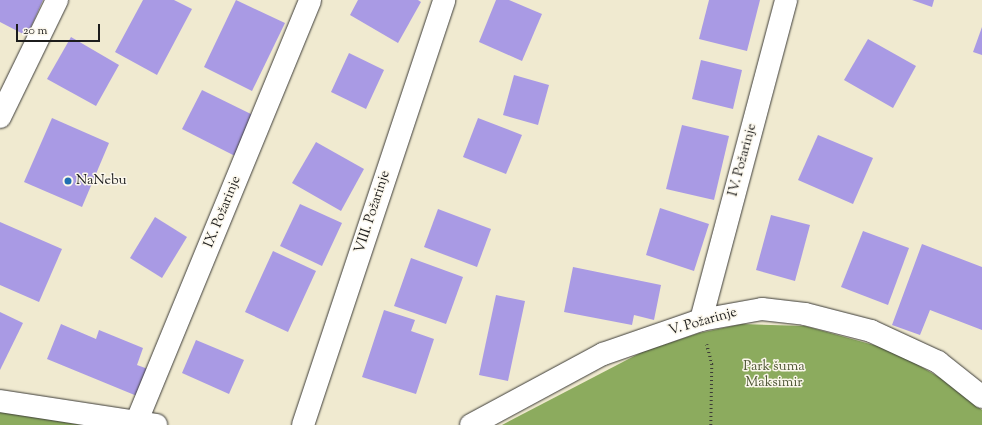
<!DOCTYPE html>
<html>
<head>
<meta charset="utf-8">
<style>
  body { margin:0 }
  #map { position:relative; width:982px; height:425px; overflow:hidden; background:#f0ead0; font-family:"Sorts Mill Goudy",serif }
  div>[style] { position:absolute }
  [style*='--x'] { left:calc(var(--x)*1px); top:calc(var(--y)*1px); width:calc(var(--w)*1px); rotate:calc(var(--a)*1deg) }
  .forest>* { inset:0; background:#8cab5e }
  .building>* { inset:0; background:#a99ae4 }
  .path>* { height:2.5px; margin-top:-1.25px; transform-origin:0; background:repeating-linear-gradient(90deg,#3c3b37 0 1px,transparent 0 4px) }
  .roads { filter:drop-shadow(0 0 1px #3c3b37) drop-shadow(0 0 1px #3c3b37) }
  .minor>* { height:22px; margin:-11px; padding:0 11px; transform-origin:11px; border-radius:11px; background:#fff }
  .dots>* { width:11px; height:11px; translate:-50% -50%; box-sizing:border-box; border:2px solid #fbf7ec; border-radius:50% }
  span { translate:-50% -50%; white-space:nowrap; text-align:center; line-height:1.15; -webkit-text-stroke:3px #fbf7ec; paint-order:stroke }
  .street-label { font-size:14px; color:#1c1c1c }
  .poi-label { font-size:14px; color:#1c1c1c }
  .left { translate:0 -50%; text-align:left }
  .park-label { font-size:14px; color:#505837 }
  .scale { position:absolute; left:16px; top:24px; width:84px; height:18px; box-sizing:border-box; border:2px solid #1c1c1c; border-top:0; padding-left:5px; font-size:12px; line-height:14px; white-space:nowrap; color:#1c1c1c; -webkit-text-stroke:3px #fbf7ec; paint-order:stroke }
</style>
</head>
<body>
<div id="map">
  <div class="forest">
    <div style="clip-path:polygon(742px 324px,805px 326px,892px 350px,946px 381px,982px 410px,982px 425px,502px 425px,642px 352px,699px 333px)"></div>
    <div style="clip-path:polygon(0 411px,4px 412px,82px 425px,0 425px)"></div>
  </div>
  <div class="building">
    <div style="clip-path:polygon(0 0,43px 0,27px 36px,0 22px)"></div>
    <div style="clip-path:polygon(143px 0,174px 0,192px 9px,157px 75px,115px 52px)"></div>
    <div style="clip-path:polygon(236px 0,285px 23px,252px 91px,204px 67px)"></div>
    <div style="clip-path:polygon(358px 0,418px 0,421px 2px,398px 43px,350px 15px)"></div>
    <div style="clip-path:polygon(496px 0,509px 0,542px 14px,522px 61px,479px 42px)"></div>
    <div style="clip-path:polygon(709px 0,760px 0,747px 51px,699px 39px)"></div>
    <div style="clip-path:polygon(912px 0,934px 0,932px 7px)"></div>
    <div style="clip-path:polygon(982px 27px,982px 55px,973px 52px)"></div>
    <div style="clip-path:polygon(71px 37px,119px 65px,96px 106px,47px 79px)"></div>
    <div style="clip-path:polygon(868px 39px,916px 66px,893px 108px,844px 80px)"></div>
    <div style="clip-path:polygon(349px 53px,384px 70px,366px 109px,331px 92px)"></div>
    <div style="clip-path:polygon(701px 60px,742px 70px,733px 109px,692px 99px)"></div>
    <div style="clip-path:polygon(514px 75px,549px 85px,538px 125px,503px 115px)"></div>
    <div style="clip-path:polygon(202px 90px,255px 116px,235px 156px,182px 129px)"></div>
    <div style="clip-path:polygon(52px 118px,109px 143px,82px 207px,24px 182px)"></div>
    <div style="clip-path:polygon(478px 118px,522px 135px,506px 174px,463px 157px)"></div>
    <div style="clip-path:polygon(682px 125px,729px 136px,714px 200px,666px 189px)"></div>
    <div style="clip-path:polygon(818px 135px,873px 158px,853px 204px,798px 180px)"></div>
    <div style="clip-path:polygon(316px 142px,364px 169px,341px 211px,292px 183px)"></div>
    <div style="clip-path:polygon(300px 204px,342px 223px,322px 266px,280px 246px)"></div>
    <div style="clip-path:polygon(660px 208px,709px 224px,694px 271px,646px 255px)"></div>
    <div style="clip-path:polygon(438px 209px,491px 229px,477px 267px,424px 247px)"></div>
    <div style="clip-path:polygon(771px 215px,810px 225px,795px 281px,756px 270px)"></div>
    <div style="clip-path:polygon(155px 217px,187px 237px,162px 278px,130px 258px)"></div>
    <div style="clip-path:polygon(0 222px,62px 249px,39px 302px,0 285px)"></div>
    <div style="clip-path:polygon(863px 231px,909px 248px,888px 305px,841px 287px)"></div>
    <div style="clip-path:polygon(922px 244px,982px 267px,982px 330px,930px 310px,920px 335px,892px 325px)"></div>
    <div style="clip-path:polygon(273px 251px,316px 271px,288px 332px,245px 312px)"></div>
    <div style="clip-path:polygon(411px 258px,463px 277px,446px 324px,394px 306px)"></div>
    <div style="clip-path:polygon(573px 267px,661px 285px,654px 320px,634px 315px,632px 325px,564px 312px)"></div>
    <div style="clip-path:polygon(496px 295px,525px 301px,508px 381px,479px 375px)"></div>
    <div style="clip-path:polygon(384px 310px,415px 320px,411px 331px,434px 339px,416px 394px,362px 377px)"></div>
    <div style="clip-path:polygon(0 312px,23px 323px,0 370px)"></div>
    <div style="clip-path:polygon(61px 324px,96px 339px,99px 330px,143px 348px,137px 365px,148px 369px,137px 396px,47px 359px)"></div>
    <div style="clip-path:polygon(196px 340px,244px 360px,229px 394px,182px 373px)"></div>
  </div>
  <div class="path">
    <div style="--x:707;--y:344;--w:21;--a:76"></div>
    <div style="--x:712;--y:364;--w:61;--a:90.9"></div>
  </div>
  <div class="roads">
    <div class="minor">
      <div style="--x:0;--y:117;--w:130;--a:-64"></div>
      <div style="--x:701;--y:320;--w:331;--a:-75.1"></div>
      <div style="--x:0;--y:401;--w:158;--a:8.7"></div>
      <div style="--x:136;--y:423;--w:457;--a:-67.6"></div>
      <div style="--x:303;--y:425;--w:448;--a:-71.6"></div>
      <div style="--x:471;--y:425;--w:150;--a:-28.3"></div>
      <div style="--x:603;--y:354;--w:104;--a:-19.1"></div>
      <div style="--x:701;--y:320;--w:62;--a:-10.2"></div>
      <div style="--x:762;--y:309;--w:43;--a:6.6"></div>
      <div style="--x:805;--y:314;--w:68;--a:14.4"></div>
      <div style="--x:871;--y:331;--w:74;--a:24.8"></div>
      <div style="--x:938;--y:362;--w:56;--a:38.5"></div>
    </div>
  </div>
  <div class="dots">
    <div style="left:68px;top:181px;background:#1f6fb2"></div>
  </div>
  <div class="street-label">
    <span style="left:743px;top:160px;rotate:-75deg">IV. Požarinje</span>
    <span style="left:223px;top:212px;rotate:-68deg">IX. Požarinje</span>
    <span style="left:373px;top:212px;rotate:-72deg">VIII. Požarinje</span>
    <span style="left:703px;top:322px;rotate:-16deg">V. Požarinje</span>
  </div>
  <div class="poi-label">
    <span class="left" style="left:76px;top:181px">NaNebu</span>
  </div>
  <div class="park-label">
    <span style="left:774px;top:375px">Park šuma<br>Maksimir</span>
  </div>
  <div class="scale">20 m</div>
</div>
</body>
</html>
